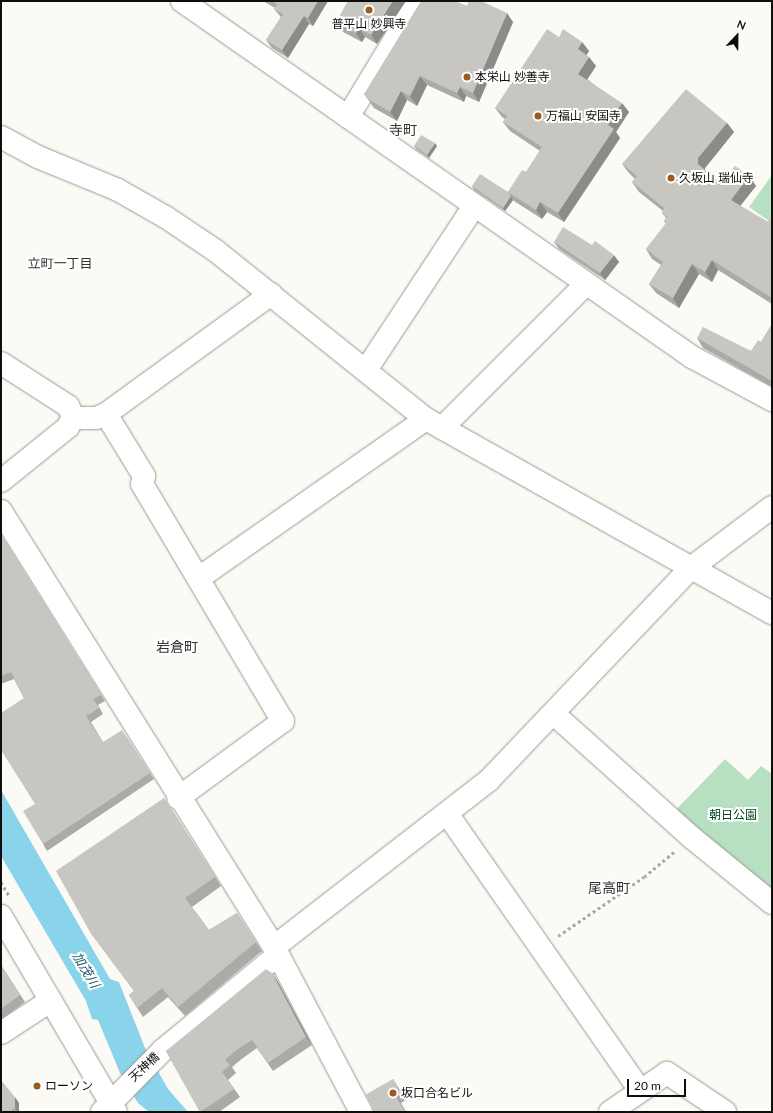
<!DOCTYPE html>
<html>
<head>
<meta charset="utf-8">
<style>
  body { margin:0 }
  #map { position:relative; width:773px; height:1113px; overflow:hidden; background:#fbfaf4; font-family:Lato,"Noto Sans JP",sans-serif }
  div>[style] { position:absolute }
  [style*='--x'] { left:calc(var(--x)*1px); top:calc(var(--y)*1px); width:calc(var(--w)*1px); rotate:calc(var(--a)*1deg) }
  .green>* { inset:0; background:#b7e0c2 }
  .water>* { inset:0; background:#89d4eb }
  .path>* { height:2.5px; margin-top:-1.25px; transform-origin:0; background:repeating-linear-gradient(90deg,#abaaa5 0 3px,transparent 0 6px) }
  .roads { filter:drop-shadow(0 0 1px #9b9994) drop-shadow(0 0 1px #9b9994) }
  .minor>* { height:22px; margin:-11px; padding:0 11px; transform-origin:11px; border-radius:11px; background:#fff }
  .wall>* { inset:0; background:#acaaa6 }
  .shaded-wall>* { inset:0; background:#8c8b87 }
  .building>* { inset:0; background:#c8c6c1 }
  .dots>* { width:11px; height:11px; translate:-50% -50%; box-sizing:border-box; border:2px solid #fff; border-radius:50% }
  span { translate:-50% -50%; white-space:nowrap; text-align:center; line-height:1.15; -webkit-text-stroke:4px #fff; paint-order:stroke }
  .poi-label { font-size:12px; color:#0f0e0d }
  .left { translate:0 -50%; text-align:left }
  .park-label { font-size:12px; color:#004420 }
  .street-label { font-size:12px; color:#0f0e0d }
  .neighbourhood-label { font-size:13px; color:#35332f }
  .water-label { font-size:13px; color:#1f5c6d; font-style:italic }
  .quarter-label { font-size:14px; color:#35332f }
  .frame { position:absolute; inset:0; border:2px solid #0f0e0d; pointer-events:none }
  .north { position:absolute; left:717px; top:16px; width:40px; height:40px; -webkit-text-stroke:3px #fff; paint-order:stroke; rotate:22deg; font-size:11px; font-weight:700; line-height:16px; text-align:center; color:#0f0e0d }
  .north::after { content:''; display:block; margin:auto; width:14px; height:18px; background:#0f0e0d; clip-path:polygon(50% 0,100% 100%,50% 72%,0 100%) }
  .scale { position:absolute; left:627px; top:1079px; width:59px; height:18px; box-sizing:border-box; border:2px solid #0f0e0d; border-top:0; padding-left:5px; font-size:12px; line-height:14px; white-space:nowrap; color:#0f0e0d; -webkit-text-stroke:3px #fff; paint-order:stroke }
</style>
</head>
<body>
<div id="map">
  <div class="green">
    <div style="clip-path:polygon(772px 175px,772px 223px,749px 207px)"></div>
    <div style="clip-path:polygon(725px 759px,748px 780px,761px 766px,772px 774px,772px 896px,672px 814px)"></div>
  </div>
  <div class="water">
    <div style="clip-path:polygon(1px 790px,110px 979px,119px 982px,145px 1048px,168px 1089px,188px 1112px,149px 1112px,138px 1103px,120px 1073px,98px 1020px,92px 1019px,86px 1001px,1px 856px)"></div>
  </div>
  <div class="path">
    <div style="--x:1;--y:882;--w:17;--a:59"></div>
    <div style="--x:558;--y:936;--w:104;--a:-34.5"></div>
    <div style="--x:644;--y:877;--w:40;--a:-40"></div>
  </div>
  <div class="roads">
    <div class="minor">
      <div style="--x:182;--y:1;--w:622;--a:34.92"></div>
      <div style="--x:692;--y:357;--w:91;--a:28.3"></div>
      <div style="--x:348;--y:117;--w:135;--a:-58.9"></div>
      <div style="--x:1;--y:137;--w:42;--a:28.4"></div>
      <div style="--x:38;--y:157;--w:87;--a:22.4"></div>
      <div style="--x:118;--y:190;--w:56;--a:29.7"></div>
      <div style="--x:167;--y:218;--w:59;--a:34"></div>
      <div style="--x:216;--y:251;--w:269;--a:38.7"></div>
      <div style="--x:426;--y:419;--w:397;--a:29.3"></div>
      <div style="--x:1;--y:363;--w:80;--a:32.7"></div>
      <div style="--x:68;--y:406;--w:11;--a:63"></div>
      <div style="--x:73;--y:416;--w:12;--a:114"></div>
      <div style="--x:68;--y:427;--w:86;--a:141.1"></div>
      <div style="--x:366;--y:370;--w:196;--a:-56.6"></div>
      <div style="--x:106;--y:414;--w:73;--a:58.5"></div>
      <div style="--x:144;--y:476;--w:8;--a:104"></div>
      <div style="--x:142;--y:484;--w:276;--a:59.3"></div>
      <div style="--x:283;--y:721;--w:130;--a:143.7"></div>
      <div style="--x:73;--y:418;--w:23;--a:0"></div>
      <div style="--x:96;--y:418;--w:11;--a:-22"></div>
      <div style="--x:106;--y:414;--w:204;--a:-36"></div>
      <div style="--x:442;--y:428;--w:204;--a:-45"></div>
      <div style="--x:1;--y:511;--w:514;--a:57.95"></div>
      <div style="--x:274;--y:947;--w:187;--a:62.2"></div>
      <div style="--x:199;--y:578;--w:277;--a:-35"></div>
      <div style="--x:555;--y:715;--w:183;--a:41.9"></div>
      <div style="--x:691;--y:837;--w:104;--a:39.2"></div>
      <div style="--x:448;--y:815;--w:335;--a:55.1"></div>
      <div style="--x:1;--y:916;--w:227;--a:59.6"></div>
      <div style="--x:274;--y:947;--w:272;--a:-37.8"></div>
      <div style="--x:489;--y:780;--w:293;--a:-46.4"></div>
      <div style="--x:691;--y:568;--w:101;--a:-37"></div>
      <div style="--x:1;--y:1033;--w:59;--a:-33.1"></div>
      <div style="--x:102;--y:1112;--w:87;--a:-45.5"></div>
      <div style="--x:163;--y:1050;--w:149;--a:-39.6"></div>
      <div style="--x:610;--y:1112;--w:69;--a:-34.4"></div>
      <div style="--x:667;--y:1073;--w:70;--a:33.9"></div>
    </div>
  </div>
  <div class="wall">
    <div style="clip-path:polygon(263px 1px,328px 1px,313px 26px,309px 24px,288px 58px,272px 48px,266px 40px,281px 17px,274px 9px,275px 8px)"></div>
    <div style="clip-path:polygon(348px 1px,406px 1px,377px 44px,365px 37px,362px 42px,343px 32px,336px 23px)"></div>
    <div style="clip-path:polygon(467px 6px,513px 22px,479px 102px,466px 96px,464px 102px,427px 85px,417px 106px,407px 100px,397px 121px,374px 108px,364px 94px)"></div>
    <div style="clip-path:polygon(582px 42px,589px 51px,586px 55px,596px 66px,587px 79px,629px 112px,616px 132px,620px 138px,564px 222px,547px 212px,542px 219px,514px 201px,513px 200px,505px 211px,474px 190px,472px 186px,508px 192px,526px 172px,540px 151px,510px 131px,503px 122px,505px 119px,502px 117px,495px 108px)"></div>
    <div style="clip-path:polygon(727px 123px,734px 132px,705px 168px,705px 170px,720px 183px,749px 176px,756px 186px,740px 206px,768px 222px,772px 216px,772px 304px,718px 270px,712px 282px,699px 274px,679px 308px,656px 293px,649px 284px,661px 265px,652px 259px,646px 249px,666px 224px,664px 221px,666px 218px,662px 213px,663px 211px,639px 192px,632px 182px,635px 179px,629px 173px,622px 164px)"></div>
    <div style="clip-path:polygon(414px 146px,437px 146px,429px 158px,417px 150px)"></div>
    <div style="clip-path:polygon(554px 242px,592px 245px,619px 262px,605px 280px,559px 249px)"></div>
    <div style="clip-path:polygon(772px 324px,772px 387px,703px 348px,697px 338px,751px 351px,761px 342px)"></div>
    <div style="clip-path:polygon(1px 535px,105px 701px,98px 705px,103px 714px,91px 722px,103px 742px,126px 736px,154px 779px,47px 851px,43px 844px,35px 804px,24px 698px,14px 679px,1px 684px)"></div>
    <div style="clip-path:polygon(170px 807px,221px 886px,192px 907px,209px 930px,237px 913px,262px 951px,185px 1016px,168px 997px,143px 1017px,129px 995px,134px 991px,90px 932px)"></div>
    <div style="clip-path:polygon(1px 965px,25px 1002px,1px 1020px)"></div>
    <div style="clip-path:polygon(272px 973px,278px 982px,312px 1045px,273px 1071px,257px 1048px,243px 1058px,232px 1067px,236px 1073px,228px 1080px,240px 1097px,219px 1112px,200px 1112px,166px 1051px)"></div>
    <div style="clip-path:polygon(393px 1079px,406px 1100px,401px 1103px,406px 1112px,374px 1112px)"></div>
    <div style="clip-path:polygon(19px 1103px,19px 1112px,1px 1112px)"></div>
  </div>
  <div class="shaded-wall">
    <div style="clip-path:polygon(318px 1px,328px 1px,313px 26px,308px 18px)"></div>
    <div style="clip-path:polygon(393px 1px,406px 1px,377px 44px,371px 35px)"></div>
    <div style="clip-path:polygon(507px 13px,513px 22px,479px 102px,473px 93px)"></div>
    <div style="clip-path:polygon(304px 16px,309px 24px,288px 58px,282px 50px)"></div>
    <div style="clip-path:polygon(359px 28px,365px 37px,362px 42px,356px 33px)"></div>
    <div style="clip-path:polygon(582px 42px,589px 51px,584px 59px,578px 49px)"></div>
    <div style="clip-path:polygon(589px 57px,596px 66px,585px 83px,578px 74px)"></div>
    <div style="clip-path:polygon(420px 76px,427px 85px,417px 106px,410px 96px)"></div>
    <div style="clip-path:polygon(460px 87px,466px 96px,464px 102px,457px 93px)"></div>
    <div style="clip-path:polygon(401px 91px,407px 100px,397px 121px,390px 112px)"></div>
    <div style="clip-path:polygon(622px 103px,629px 112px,616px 132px,620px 138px,564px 222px,558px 213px,608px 125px)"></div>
    <div style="clip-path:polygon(727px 123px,734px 132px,705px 168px,705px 174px,698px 164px,698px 158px)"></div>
    <div style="clip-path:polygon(435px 143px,437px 146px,429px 158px,427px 155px)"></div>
    <div style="clip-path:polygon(749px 176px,756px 186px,737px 210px,731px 200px)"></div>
    <div style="clip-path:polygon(511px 196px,513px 200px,505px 211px,503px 208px)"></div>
    <div style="clip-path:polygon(540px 202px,547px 212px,542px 219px,536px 210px)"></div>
    <div style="clip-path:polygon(614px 255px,619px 262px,605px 280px,600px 273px)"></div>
    <div style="clip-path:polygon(712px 260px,718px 270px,712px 282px,705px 272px)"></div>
    <div style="clip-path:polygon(692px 264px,699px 274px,679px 308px,673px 298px)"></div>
    <div style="clip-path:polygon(1px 535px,5px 542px,105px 701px,101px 695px)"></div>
    <div style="clip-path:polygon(164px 798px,170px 807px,221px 886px,215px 877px)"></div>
    <div style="clip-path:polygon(272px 973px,278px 982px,312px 1045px,306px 1037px)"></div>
    <div style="clip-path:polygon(393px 1079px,397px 1086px,406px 1100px,401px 1094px)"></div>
    <div style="clip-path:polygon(15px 1097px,19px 1103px,19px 1112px,18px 1112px,15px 1108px)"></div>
  </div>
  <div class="building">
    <div style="clip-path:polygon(272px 1px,318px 1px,308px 18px,304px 16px,282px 50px,266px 40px,283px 14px,274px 9px,277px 4px)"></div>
    <div style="clip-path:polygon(348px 1px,393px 1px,371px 35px,359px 28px,356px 33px,336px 23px)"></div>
    <div style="clip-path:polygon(421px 1px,455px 1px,467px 6px,469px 1px,481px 1px,507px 13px,473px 93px,460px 87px,457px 93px,420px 76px,410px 96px,401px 91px,390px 112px,368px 99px,364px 94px)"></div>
    <div style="clip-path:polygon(547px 29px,559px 37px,563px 29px,582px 42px,578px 49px,589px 57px,578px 74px,622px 103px,608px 125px,614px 129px,558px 213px,540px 202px,536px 210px,508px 192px,522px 170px,526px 172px,542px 147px,503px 122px,507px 116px,495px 108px)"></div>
    <div style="clip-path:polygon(686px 89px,727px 123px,698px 158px,698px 164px,720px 183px,735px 166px,749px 176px,731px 200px,768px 222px,772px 216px,772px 298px,712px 260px,705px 272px,692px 264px,673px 298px,649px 284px,663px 262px,646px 249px,666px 223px,664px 221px,667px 217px,662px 213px,664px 208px,632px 182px,637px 176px,622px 164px)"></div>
    <div style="clip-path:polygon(421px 135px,435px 143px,427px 155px,414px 146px)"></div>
    <div style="clip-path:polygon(480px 174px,508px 192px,511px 196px,503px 208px,472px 186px)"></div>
    <div style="clip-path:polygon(563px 227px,592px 245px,595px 241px,614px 255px,600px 273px,554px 242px)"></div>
    <div style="clip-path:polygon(772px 324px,772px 381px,697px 338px,703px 327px,751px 351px,758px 340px,761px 342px)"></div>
    <div style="clip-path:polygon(1px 535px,101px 695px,93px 699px,99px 708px,86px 716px,103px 742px,122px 730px,150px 773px,43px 844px,23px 811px,35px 804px,1px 750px,1px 713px,24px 698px,11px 672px,1px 676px)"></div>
    <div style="clip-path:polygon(164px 798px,215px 877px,185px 898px,209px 930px,237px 913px,256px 942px,178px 1007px,162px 988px,137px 1008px,129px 995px,134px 991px,90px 932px,56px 871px)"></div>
    <div style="clip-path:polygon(1px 966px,20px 995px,1px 1009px)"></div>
    <div style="clip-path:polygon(266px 969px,272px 973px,306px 1037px,268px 1063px,252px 1040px,238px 1049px,225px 1060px,230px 1065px,222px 1072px,234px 1089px,200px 1112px,166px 1051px)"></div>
    <div style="clip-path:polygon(393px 1079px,401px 1094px,396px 1097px,405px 1112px,374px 1112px,365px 1095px)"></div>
    <div style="clip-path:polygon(1px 1080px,15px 1097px,15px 1108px,9px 1112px,1px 1112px)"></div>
  </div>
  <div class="dots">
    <div style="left:369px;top:10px;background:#9a5b22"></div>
    <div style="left:467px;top:77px;background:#9a5b22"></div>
    <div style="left:538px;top:116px;background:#9a5b22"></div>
    <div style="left:671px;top:178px;background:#9a5b22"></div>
    <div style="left:37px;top:1086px;background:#9a5b22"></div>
    <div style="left:393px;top:1093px;background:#9a5b22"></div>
  </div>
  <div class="poi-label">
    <span style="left:369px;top:24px">普平山 妙興寺</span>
    <span class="left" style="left:475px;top:77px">本栄山 妙善寺</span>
    <span class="left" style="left:546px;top:116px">万福山 安国寺</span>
    <span class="left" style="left:679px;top:178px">久坂山 瑞仙寺</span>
    <span class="left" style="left:45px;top:1086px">ローソン</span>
    <span class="left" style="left:401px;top:1093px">坂口合名ビル</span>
  </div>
  <div class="park-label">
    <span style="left:733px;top:815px">朝日公園</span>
  </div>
  <div class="street-label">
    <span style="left:144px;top:1067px;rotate:-43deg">天神橋</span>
  </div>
  <div class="neighbourhood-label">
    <span style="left:60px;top:263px">立町一丁目</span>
  </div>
  <div class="water-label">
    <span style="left:86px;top:970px;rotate:59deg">加茂川</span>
  </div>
  <div class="quarter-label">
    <span style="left:403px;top:130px">寺町</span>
    <span style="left:177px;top:647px">岩倉町</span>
    <span style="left:609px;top:888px">尾高町</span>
  </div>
  <div class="frame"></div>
  <div class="north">N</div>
  <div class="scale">20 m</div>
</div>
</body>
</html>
